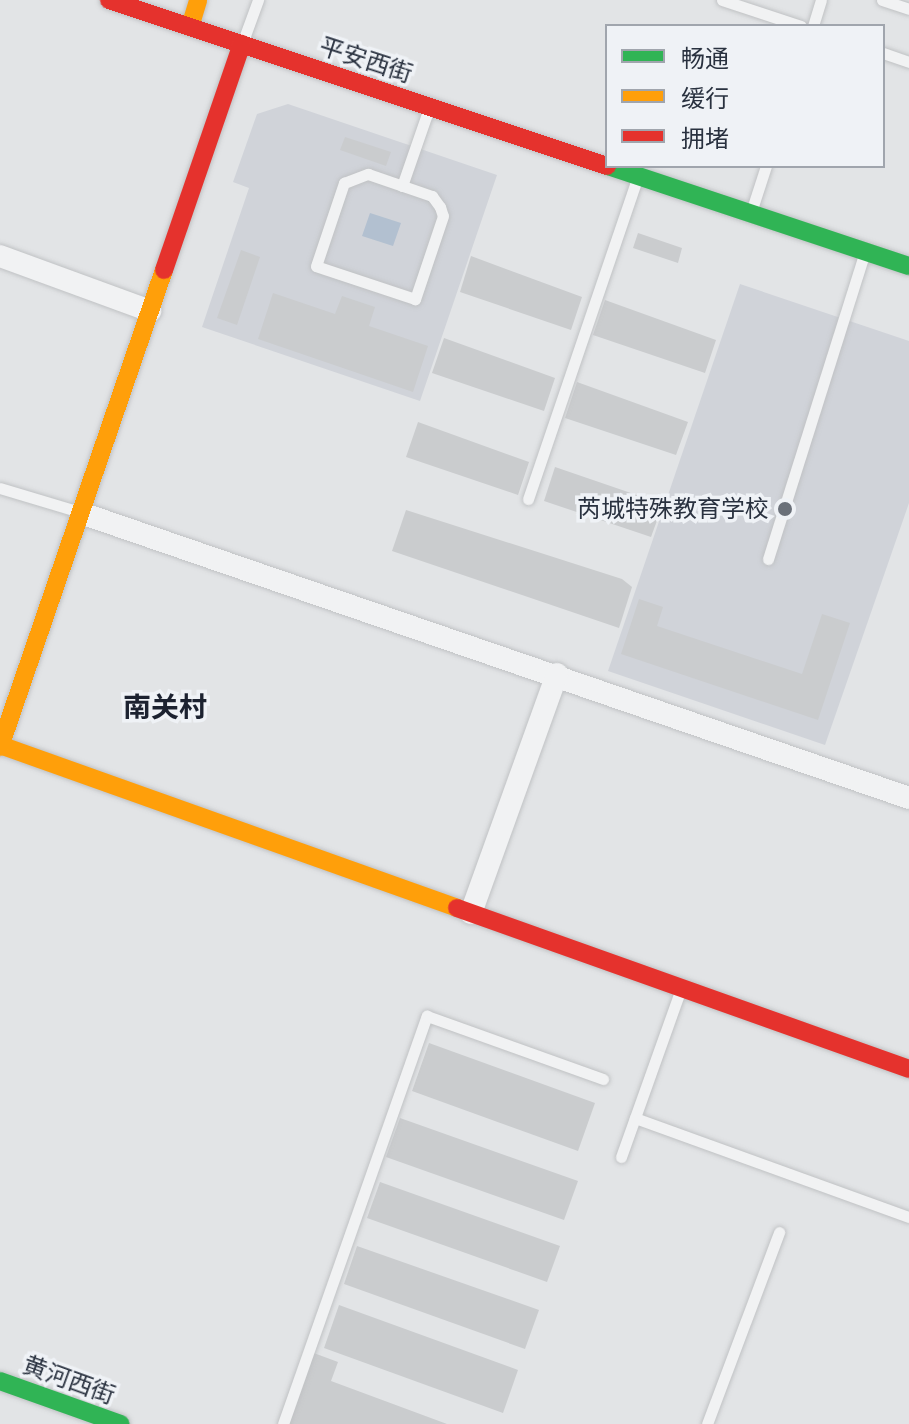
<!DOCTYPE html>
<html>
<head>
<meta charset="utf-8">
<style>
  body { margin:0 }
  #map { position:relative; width:909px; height:1424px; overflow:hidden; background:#e2e4e6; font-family:Montserrat,"Noto Sans SC",sans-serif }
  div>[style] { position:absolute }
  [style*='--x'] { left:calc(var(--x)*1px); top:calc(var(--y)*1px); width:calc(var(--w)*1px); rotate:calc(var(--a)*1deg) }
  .built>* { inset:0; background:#d0d3d9 }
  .water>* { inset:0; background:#b2c0d0 }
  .building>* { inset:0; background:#caccce }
  .roads { filter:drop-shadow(0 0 2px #c0c2c4) drop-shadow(0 0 2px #c0c2c4) }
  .lane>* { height:11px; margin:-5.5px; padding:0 5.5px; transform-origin:5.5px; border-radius:5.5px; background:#f1f2f3 }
  .street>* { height:22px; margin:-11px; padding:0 11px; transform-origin:11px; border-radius:11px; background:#f1f2f3 }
  .fast>* { height:18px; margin:-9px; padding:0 9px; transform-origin:9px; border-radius:9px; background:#30b455 }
  .slow>* { height:18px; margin:-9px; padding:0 9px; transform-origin:9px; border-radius:9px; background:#ff9f0a }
  .jam>* { height:18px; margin:-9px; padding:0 9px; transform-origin:9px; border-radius:9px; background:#e5322d }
  .dots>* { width:22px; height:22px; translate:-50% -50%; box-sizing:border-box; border:4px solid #eff2f6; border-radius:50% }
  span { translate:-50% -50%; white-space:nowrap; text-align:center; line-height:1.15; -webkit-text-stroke:7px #eff2f6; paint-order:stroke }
  .street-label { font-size:24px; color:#29313f }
  .poi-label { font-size:24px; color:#29313f }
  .right { translate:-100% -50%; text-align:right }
  .quarter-label { font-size:28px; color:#1c2230; font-weight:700 }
  .legend { position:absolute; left:605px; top:24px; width:280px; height:144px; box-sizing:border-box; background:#eff2f6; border:2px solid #a0a5ad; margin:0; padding:10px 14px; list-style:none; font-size:24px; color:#29313f }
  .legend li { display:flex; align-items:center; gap:16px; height:40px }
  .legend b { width:40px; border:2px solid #a0a5ad }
</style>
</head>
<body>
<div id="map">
  <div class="built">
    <div style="clip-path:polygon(288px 104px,497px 175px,420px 401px,202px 327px,249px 188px,233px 182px,257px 114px)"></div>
    <div style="clip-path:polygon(740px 284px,909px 341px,909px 503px,825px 745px,608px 671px)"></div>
  </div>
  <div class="water">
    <div style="clip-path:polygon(370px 213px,401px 223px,393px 246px,362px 236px)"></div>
  </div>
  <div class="building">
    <div style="clip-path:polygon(345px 137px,391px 152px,386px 166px,340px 150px)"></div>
    <div style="clip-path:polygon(638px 233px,682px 248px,678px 263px,633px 248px)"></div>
    <div style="clip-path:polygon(241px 250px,260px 257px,237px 325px,217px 318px)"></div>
    <div style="clip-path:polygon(471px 256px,582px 297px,571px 330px,460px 292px)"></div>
    <div style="clip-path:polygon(273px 293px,335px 314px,342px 296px,375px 307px,369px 326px,428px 346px,413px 392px,258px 339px)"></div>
    <div style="clip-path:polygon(605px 300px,716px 340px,705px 373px,593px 335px)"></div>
    <div style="clip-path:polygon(444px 338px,555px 378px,544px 411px,432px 373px)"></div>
    <div style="clip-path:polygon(577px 382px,688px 422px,676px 455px,565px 418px)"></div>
    <div style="clip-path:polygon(418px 422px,529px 462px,518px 495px,406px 457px)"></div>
    <div style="clip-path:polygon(555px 467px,663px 504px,651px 537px,544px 501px)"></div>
    <div style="clip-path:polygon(406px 510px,622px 579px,632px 587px,619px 628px,392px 551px)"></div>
    <div style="clip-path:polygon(639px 599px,663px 607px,657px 626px,802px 674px,822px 614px,850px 623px,818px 720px,621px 654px)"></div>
    <div style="clip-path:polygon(429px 1043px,595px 1103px,578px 1151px,412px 1091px)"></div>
    <div style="clip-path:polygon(400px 1118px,578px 1181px,564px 1220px,386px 1157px)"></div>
    <div style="clip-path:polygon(380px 1182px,560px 1246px,547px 1282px,367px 1218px)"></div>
    <div style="clip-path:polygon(357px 1246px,539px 1310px,525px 1349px,344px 1284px)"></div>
    <div style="clip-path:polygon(339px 1305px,518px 1370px,503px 1413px,324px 1348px)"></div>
    <div style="clip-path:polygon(311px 1352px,338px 1362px,331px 1381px,447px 1424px,285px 1424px)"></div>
  </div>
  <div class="roads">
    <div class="lane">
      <div style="--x:722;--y:0;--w:83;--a:18.2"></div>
      <div style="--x:882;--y:0;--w:28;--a:18"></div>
      <div style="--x:813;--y:26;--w:27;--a:-73"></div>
      <div style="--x:243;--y:41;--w:44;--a:-69.9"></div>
      <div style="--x:883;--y:53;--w:28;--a:19"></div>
      <div style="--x:368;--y:174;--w:68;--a:19"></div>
      <div style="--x:432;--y:196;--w:14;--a:54"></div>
      <div style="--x:440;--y:207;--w:9;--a:72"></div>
      <div style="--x:443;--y:216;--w:88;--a:108.6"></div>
      <div style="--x:415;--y:299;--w:104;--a:-161.6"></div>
      <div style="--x:316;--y:266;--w:88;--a:-71.4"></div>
      <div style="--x:344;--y:183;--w:26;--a:-21"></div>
      <div style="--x:402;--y:186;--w:79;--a:-70.9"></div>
      <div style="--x:752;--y:209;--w:45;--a:-72"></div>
      <div style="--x:0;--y:488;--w:84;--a:16.7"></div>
      <div style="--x:528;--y:499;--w:339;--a:-71.2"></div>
      <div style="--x:768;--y:559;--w:320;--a:-72.5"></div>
      <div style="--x:635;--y:1118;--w:291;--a:19.9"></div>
      <div style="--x:621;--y:1157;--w:176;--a:-70.4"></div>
      <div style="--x:283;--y:1424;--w:433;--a:-70.6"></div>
      <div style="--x:427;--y:1016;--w:187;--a:19.7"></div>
      <div style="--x:707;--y:1424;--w:205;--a:-69.4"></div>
    </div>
    <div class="street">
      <div style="--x:0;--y:256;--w:160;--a:20.1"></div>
      <div style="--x:81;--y:513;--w:876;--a:18.99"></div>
      <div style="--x:471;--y:913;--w:254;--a:-70.2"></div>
    </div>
    <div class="fast">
      <div style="--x:608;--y:166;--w:317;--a:18.4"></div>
      <div style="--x:0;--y:1381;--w:128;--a:19.6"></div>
    </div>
    <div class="slow">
      <div style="--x:190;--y:27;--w:28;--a:-73"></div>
      <div style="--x:0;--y:745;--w:485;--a:19.6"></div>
      <div style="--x:0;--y:747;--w:504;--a:-71.03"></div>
    </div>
    <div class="jam">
      <div style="--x:109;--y:0;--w:525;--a:18.43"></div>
      <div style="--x:164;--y:270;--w:239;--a:-71"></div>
      <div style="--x:457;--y:908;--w:480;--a:19.6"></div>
    </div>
  </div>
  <div class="dots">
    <div style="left:785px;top:509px;background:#6a7079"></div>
  </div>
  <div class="street-label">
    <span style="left:366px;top:60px;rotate:18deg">平安西街</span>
    <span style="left:69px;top:1380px;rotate:20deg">黄河西街</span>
  </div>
  <div class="poi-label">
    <span class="right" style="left:769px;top:509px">芮城特殊教育学校</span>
  </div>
  <div class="quarter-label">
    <span style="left:165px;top:707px">南关村</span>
  </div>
  <ul class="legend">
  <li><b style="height:10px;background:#30b455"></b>畅通</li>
  <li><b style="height:10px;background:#ff9f0a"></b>缓行</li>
  <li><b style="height:10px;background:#e5322d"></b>拥堵</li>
  </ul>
</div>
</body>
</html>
